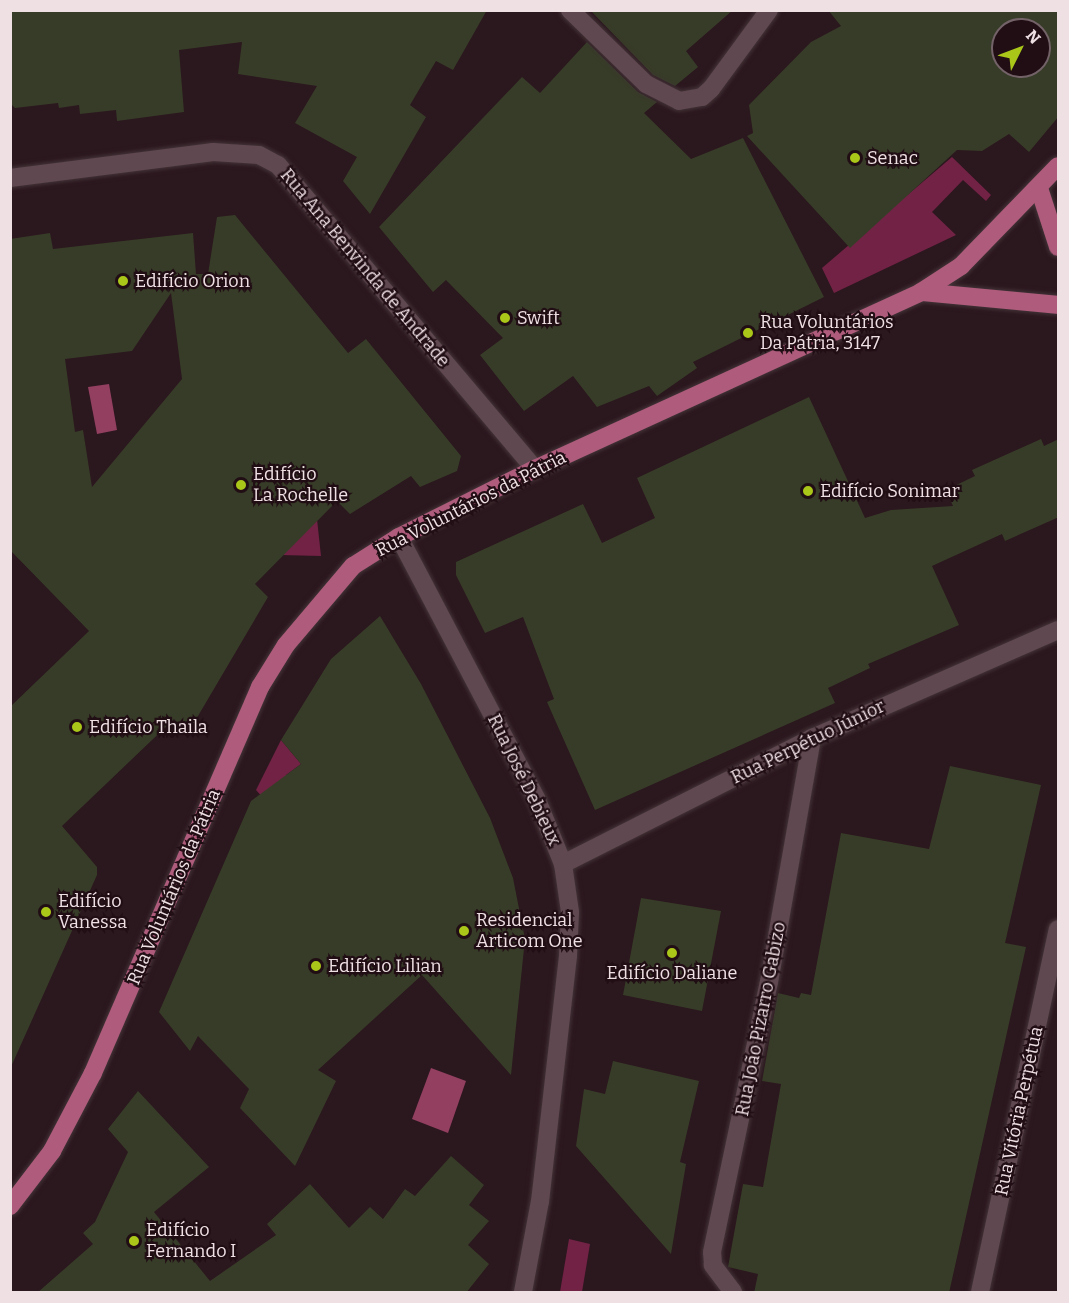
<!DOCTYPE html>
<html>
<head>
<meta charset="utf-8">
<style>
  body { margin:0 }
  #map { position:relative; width:1069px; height:1303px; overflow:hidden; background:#2b171e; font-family:Bitter,serif }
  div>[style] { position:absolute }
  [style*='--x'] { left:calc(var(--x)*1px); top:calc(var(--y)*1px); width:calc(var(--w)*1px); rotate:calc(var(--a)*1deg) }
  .green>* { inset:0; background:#722245 }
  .water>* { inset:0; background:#923f60 }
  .building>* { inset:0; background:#373c28 }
  .roads { filter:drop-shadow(0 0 2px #433438) drop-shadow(0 0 2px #433438) }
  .minor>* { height:18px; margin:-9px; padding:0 9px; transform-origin:9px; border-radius:9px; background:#604850 }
  .major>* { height:18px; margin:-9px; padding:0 9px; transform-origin:9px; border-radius:9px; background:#af5c7c }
  .dots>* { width:16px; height:16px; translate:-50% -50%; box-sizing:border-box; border:3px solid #210e15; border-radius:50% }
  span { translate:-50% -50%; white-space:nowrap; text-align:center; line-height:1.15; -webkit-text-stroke:4.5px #210e15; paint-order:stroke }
  .poi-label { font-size:18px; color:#efe0e4 }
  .left { translate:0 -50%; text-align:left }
  .street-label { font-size:18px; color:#efe0e4 }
  .frame { position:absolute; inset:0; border:12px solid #efe0e4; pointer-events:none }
  .north { position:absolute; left:991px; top:18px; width:60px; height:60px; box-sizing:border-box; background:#210e15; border:2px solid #736268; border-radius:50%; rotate:48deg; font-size:16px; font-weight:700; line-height:24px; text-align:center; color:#efe0e4 }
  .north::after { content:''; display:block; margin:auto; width:21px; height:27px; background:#aac719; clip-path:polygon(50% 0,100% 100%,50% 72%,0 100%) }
</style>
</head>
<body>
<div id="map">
  <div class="green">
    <div style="clip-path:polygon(952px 157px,991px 195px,986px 201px,963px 180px,932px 212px,956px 235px,834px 293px,822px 268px)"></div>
    <div style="clip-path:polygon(317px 519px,321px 556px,280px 555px)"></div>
    <div style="clip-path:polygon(281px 740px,301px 764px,286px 775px,290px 781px,264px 799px,256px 790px)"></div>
    <div style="clip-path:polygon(569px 1239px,590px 1244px,582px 1292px,560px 1292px)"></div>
  </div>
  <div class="water">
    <div style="clip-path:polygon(109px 384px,117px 430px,97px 434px,88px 387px)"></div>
    <div style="clip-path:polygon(431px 1068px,466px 1081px,448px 1133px,412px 1119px)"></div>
  </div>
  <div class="building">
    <div style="clip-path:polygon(10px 10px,487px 10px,453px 70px,436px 61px,410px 105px,426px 117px,370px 214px,343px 181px,357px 157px,295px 123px,317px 86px,238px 74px,242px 42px,179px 50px,184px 112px,117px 121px,116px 110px,80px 114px,79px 105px,59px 108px,58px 103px,15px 108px,10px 103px)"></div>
    <div style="clip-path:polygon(590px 10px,733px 10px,686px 51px,698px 67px,675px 86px,653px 75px)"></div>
    <div style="clip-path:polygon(evenodd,828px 10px,1059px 10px,1059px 116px,1029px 152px,1009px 134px,982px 151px,957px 150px,850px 248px,747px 136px,753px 133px,749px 105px,811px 42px,841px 26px,828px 10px,1003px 30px,1039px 30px,1039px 66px,1003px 66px,1003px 30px)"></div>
    <div style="clip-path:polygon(587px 42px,638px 92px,657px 102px,644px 113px,691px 159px,743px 138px,824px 297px,693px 362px,697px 368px,657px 396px,649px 386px,597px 407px,573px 376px,524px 411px,480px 355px,503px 338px,446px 280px,433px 292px,379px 227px,522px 77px,540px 93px)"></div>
    <div style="clip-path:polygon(evenodd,235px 215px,348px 353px,366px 339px,461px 456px,457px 471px,420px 487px,411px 476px,350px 514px,337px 501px,255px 584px,268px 597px,188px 733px,174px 719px,62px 826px,97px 867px,97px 875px,10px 1069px,10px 707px,89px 631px,10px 550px,10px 239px,50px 233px,53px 249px,193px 233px,196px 274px,208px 274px,217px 217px,235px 215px,171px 293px,182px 379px,92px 487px,83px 430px,75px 432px,65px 359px,132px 351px,171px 293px)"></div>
    <div style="clip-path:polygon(809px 397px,865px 518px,891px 510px,953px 506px,946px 490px,975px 476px,972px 470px,1041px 439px,1044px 446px,1059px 439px,1059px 517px,1005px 541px,1002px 534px,932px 566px,959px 625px,868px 664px,870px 668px,828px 688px,835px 703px,595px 810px,547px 702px,554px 699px,523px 617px,485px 633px,456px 575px,456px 562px,583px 504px,602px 543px,655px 518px,637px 478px)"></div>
    <div style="clip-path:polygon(380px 616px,421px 684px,490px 818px,513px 878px,525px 939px,511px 1075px,422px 975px,318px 1070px,336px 1081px,295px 1166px,240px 1108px,249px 1089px,198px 1036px,190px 1051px,159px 1012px,251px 801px,301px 764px,281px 740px,331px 659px)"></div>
    <div style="clip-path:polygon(950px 766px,1041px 785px,1005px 943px,1026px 947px,949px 1293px,754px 1293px,758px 1274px,728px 1267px,743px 1184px,763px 1187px,781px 1084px,762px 1081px,778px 993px,799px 998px,801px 993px,811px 995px,841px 833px,929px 849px)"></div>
    <div style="clip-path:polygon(641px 898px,721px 911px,702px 1011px,623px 995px)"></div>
    <div style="clip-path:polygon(613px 1061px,699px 1081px,680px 1162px,686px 1164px,671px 1254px,576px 1146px,584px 1089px,605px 1094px)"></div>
    <div style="clip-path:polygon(138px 1091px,209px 1167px,154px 1212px,210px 1281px,276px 1235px,267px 1224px,310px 1184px,349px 1228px,370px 1207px,383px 1219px,405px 1189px,415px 1196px,451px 1156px,484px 1185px,469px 1205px,489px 1221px,468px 1245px,489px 1264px,466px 1293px,37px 1293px,93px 1244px,83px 1233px,95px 1222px,128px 1152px,108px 1129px)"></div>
  </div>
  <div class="roads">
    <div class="minor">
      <div style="--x:570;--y:10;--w:106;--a:44.2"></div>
      <div style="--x:646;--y:84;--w:37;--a:27"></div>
      <div style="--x:679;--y:101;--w:23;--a:-10"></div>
      <div style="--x:702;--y:97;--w:12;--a:-42"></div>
      <div style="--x:711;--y:89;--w:98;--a:-53.7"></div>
      <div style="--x:10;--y:178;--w:205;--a:-7.3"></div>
      <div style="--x:213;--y:152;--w:46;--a:3.7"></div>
      <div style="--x:259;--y:155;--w:21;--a:28"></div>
      <div style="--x:278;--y:165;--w:398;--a:49.8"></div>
      <div style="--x:399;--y:537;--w:297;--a:62.3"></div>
      <div style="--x:537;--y:800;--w:69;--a:67.9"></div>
      <div style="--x:563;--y:864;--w:49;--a:81.7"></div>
      <div style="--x:570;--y:912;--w:44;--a:92.6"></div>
      <div style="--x:568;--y:956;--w:247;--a:96.5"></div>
      <div style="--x:540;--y:1201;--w:93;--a:100.6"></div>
      <div style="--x:563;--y:864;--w:279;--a:-26.8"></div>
      <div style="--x:812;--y:738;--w:269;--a:-23.7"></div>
      <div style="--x:733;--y:1292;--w:34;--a:-127"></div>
      <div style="--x:713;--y:1265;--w:13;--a:-94"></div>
      <div style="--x:712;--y:1252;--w:276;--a:-78.1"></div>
      <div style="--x:769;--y:982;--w:248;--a:-80"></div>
      <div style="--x:980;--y:1292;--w:371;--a:-77.9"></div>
    </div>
    <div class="major">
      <div style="--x:1039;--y:188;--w:62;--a:72.1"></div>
      <div style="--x:921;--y:292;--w:138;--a:5.4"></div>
      <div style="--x:10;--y:1206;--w:69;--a:-52.6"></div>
      <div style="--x:52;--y:1151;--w:88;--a:-62.3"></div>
      <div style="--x:93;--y:1073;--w:421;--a:-66.6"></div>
      <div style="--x:260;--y:687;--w:49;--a:-58.2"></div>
      <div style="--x:286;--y:645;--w:104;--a:-49.7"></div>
      <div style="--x:353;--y:566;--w:54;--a:-32.2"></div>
      <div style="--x:399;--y:537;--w:152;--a:-26.6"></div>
      <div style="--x:535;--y:469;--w:425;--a:-24.6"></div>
      <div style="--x:921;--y:292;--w:48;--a:-33"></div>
      <div style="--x:961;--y:266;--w:139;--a:-45.9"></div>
    </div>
  </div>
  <div class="dots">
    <div style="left:855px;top:158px;background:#aac719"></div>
    <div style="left:123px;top:281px;background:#aac719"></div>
    <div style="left:505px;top:318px;background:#aac719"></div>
    <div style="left:748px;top:333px;background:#aac719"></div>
    <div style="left:241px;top:485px;background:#aac719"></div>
    <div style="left:808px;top:491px;background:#aac719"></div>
    <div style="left:77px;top:727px;background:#aac719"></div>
    <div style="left:46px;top:912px;background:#aac719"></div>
    <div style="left:464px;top:931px;background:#aac719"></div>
    <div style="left:672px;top:953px;background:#aac719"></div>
    <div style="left:316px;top:966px;background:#aac719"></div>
    <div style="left:134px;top:1241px;background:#aac719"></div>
  </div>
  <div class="poi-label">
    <span class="left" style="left:867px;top:158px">Senac</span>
    <span class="left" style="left:135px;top:281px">Edifício Orion</span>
    <span class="left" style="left:517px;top:318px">Swift</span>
    <span class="left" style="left:760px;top:333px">Rua Voluntários<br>Da Pátria, 3147</span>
    <span class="left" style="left:253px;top:485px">Edifício<br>La Rochelle</span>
    <span class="left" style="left:820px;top:491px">Edifício Sonimar</span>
    <span class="left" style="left:89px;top:727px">Edifício Thaila</span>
    <span class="left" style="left:58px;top:912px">Edifício<br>Vanessa</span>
    <span class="left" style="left:476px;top:931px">Residencial<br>Articom One</span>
    <span class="left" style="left:328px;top:966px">Edifício Lilian</span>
    <span style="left:672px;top:973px">Edifício Daliane</span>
    <span class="left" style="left:146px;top:1241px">Edifício<br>Fernando I</span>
  </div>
  <div class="street-label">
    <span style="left:365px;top:268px;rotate:50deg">Rua Ana Benvinda de Andrade</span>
    <span style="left:471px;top:504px;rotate:-27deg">Rua Voluntários da Pátria</span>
    <span style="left:808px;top:742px;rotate:-26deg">Rua Perpétuo Júnior</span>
    <span style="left:524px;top:780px;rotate:64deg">Rua José Debieux</span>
    <span style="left:174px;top:887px;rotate:-67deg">Rua Voluntários da Pátria</span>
    <span style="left:761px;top:1019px;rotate:-79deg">Rua João Pizarro Gabizo</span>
    <span style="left:1019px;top:1111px;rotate:-78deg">Rua Vitória Perpétua</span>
  </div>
  <div class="frame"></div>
  <div class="north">N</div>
</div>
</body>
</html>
